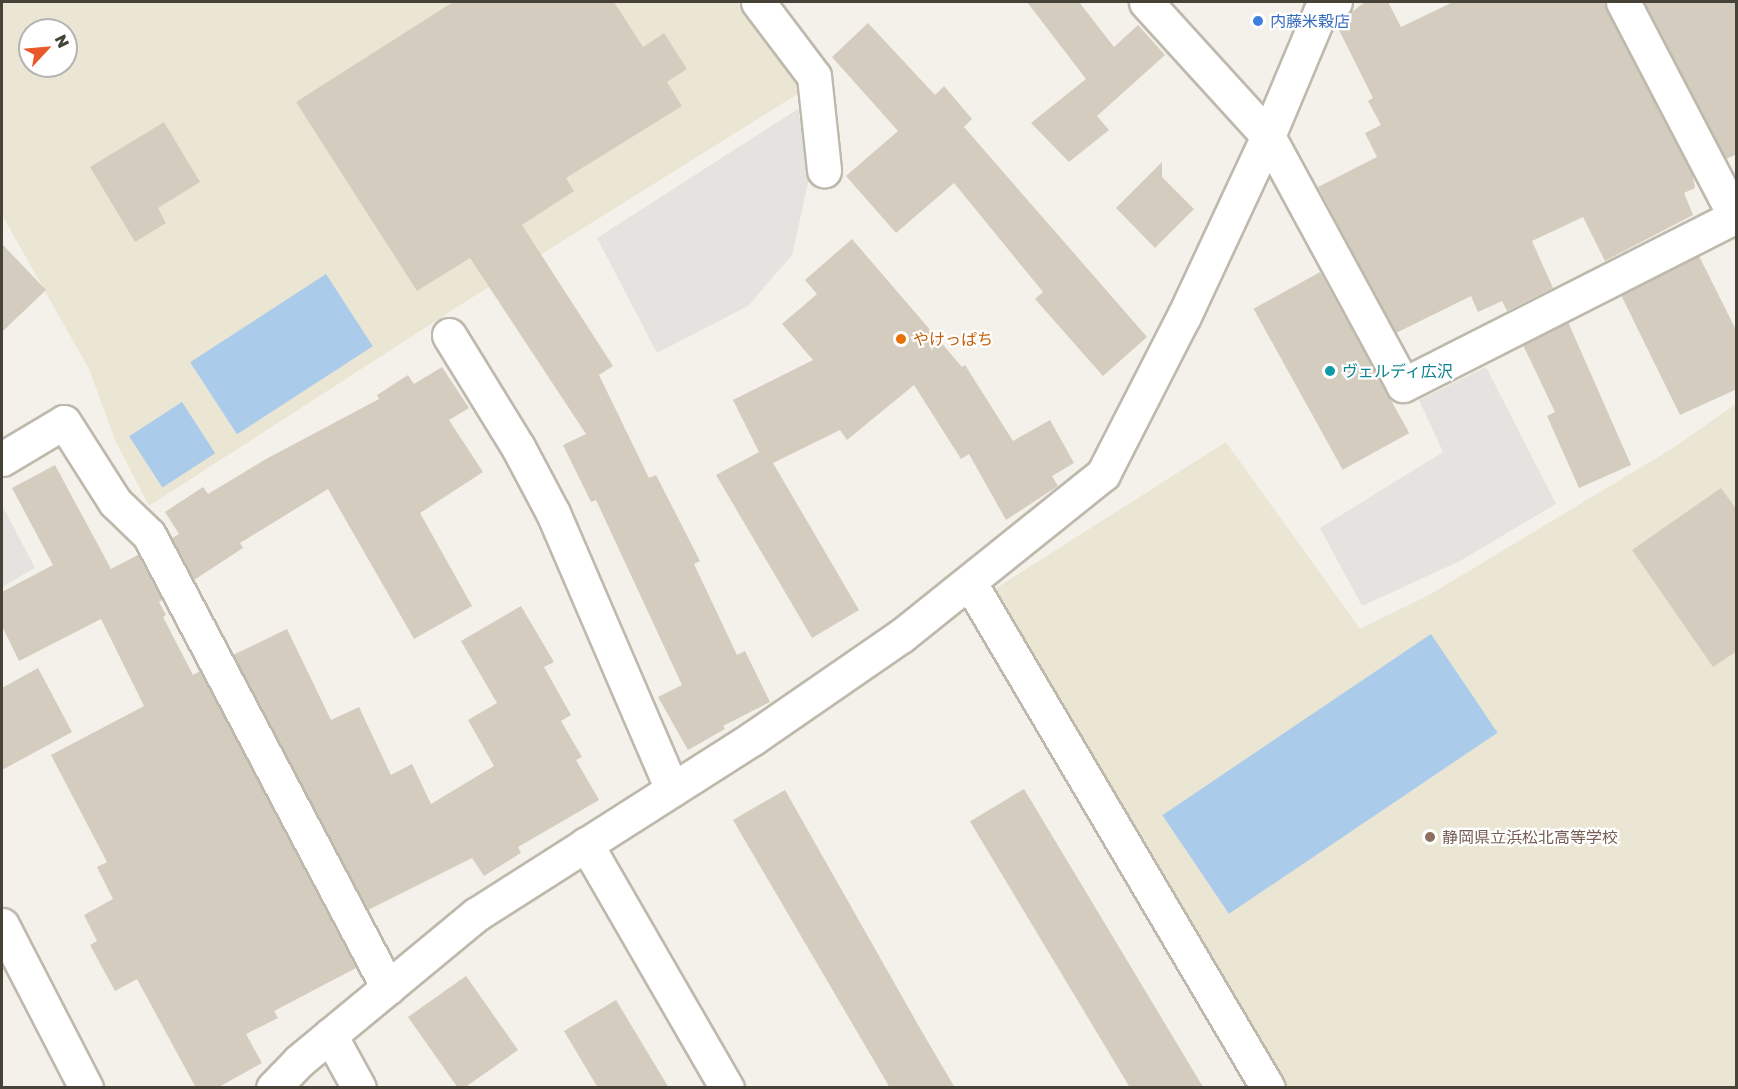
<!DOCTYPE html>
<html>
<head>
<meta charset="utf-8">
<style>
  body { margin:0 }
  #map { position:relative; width:1738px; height:1089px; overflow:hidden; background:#f3f1e9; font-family:"Golos Text","Noto Sans JP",sans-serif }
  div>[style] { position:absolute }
  .education>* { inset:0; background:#ebe6d4 }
  .parking>* { inset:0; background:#e5e3e0 }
  .water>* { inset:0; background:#abcbea; transform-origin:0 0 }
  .building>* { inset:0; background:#d4cdbf; transform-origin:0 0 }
  .roads { filter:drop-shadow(2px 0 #beb9ac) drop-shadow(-2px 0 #beb9ac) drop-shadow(0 2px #beb9ac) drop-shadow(0 -2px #beb9ac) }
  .minor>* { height:33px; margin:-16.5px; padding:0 16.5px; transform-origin:16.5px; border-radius:16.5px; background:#fff }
  .dots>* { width:16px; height:16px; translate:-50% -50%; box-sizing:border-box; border:3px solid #fff; border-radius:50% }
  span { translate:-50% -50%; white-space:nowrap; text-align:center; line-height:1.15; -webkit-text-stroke:4.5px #fff; paint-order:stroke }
  .shop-label { font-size:16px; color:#366cbe }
  .left { translate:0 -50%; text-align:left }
  .food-label { font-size:16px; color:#c56008 }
  .culture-label { font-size:16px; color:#0d838f }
  .education-label { font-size:16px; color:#785e54 }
  .frame { position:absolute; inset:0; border:3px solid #464238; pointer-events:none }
  .north { position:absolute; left:18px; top:18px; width:60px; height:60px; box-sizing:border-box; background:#fff; border:2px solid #b5b3af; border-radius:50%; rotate:64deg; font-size:16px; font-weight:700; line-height:24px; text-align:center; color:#464238 }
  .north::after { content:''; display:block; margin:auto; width:21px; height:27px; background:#e8582b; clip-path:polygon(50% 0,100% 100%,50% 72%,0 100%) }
</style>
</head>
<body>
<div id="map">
  <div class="education">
    <i style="clip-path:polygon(evenodd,2px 2px,737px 2px,792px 66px,804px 90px,465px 302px,149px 506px,115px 440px,89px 369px,2px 215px,2px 2px,30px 30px,66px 30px,66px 66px,30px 66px,30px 30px)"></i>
    <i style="clip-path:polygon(1736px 404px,1736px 1087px,1273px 1087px,982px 597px,1226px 442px,1360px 629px,1429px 595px,1673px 448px)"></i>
  </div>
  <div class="parking">
    <i style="clip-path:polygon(798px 109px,810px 174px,792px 255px,748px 306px,657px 353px,597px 238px)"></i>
    <i style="clip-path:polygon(1486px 367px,1556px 504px,1460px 561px,1362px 606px,1320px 528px,1443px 452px,1419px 400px)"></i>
    <i style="clip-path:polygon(2px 505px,35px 568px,2px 587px)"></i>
  </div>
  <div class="water">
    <i style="left:326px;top:274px;width:86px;height:162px;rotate:57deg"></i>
    <i style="left:182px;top:402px;width:61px;height:63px;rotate:57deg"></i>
    <i style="left:1431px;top:634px;width:119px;height:324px;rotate:56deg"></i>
  </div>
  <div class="building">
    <i style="clip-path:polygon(453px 2px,614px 2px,643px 47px,664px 33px,687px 69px,667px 82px,682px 106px,566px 178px,574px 191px,522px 225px,613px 366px,599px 375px,649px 478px,656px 475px,700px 561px,694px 564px,737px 655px,745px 651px,770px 702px,723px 726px,725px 729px,688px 750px,658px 697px,682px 685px,596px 500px,591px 502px,563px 445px,586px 434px,470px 258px,417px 291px,296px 102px)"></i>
    <i style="clip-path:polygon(1027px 2px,1079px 2px,1114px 47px,1138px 25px,1165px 55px,1097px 116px,1109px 130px,1069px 162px,1031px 123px,1086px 79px)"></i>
    <i style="clip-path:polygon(1365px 2px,1388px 2px,1401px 27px,1453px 2px,1604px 2px,1693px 176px,1695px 188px,1684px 193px,1693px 215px,1605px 261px,1583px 217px,1532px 241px,1553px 288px,1507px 311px,1502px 301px,1478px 312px,1471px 296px,1396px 333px,1318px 187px,1377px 157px,1365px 133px,1381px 125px,1368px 101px,1373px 98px,1336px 24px)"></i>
    <i style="clip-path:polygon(1644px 2px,1737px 2px,1737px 154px,1726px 159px)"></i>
    <i style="clip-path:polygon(868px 23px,935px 95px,944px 86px,972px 119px,964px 127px,1147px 337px,1103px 376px,1035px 299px,1043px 292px,954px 183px,896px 233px,846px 176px,898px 131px,832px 57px)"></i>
    <i style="clip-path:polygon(164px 122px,200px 182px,158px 208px,166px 223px,135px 242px,90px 167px)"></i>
    <i style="clip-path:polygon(1162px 162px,1162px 177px,1194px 209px,1155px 248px,1116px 208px)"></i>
    <i style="clip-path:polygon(852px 239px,962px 367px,965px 365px,1013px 441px,1050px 420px,1074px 463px,1052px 476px,1058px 486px,1006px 520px,969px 454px,961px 459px,914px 385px,847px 440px,840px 430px,773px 463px,859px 610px,812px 638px,716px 475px,759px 452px,733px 400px,813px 360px,782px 324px,817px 294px,805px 280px)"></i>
    <i style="clip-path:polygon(2px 244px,46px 290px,2px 332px)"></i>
    <i style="clip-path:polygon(1699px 256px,1737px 332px,1737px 389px,1680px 415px,1621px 295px)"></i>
    <i style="left:1320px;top:272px;width:184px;height:76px;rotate:61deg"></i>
    <i style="clip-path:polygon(1568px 322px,1631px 465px,1579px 488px,1547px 416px,1555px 412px,1523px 345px)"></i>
    <i style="clip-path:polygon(442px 367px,469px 408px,449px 420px,483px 472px,420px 513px,472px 606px,414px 639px,328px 489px,240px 543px,243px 548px,194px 580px,172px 538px,179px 534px,165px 512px,203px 487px,208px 494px,266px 459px,379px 399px,377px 395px,408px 375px,414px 384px)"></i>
    <i style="clip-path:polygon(55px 465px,111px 569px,138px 555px,162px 600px,159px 602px,166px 615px,163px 617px,193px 675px,200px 671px,356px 968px,274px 1011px,278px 1018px,246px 1034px,262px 1063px,217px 1088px,196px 1088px,137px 979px,115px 991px,90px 945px,97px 941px,84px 915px,113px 899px,97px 867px,107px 862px,51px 755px,144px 706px,101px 619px,19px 661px,2px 626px,2px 592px,53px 565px,12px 488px)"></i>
    <i style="clip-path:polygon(1721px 488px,1737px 510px,1737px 651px,1713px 667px,1632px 550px)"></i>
    <i style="clip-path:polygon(521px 606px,554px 662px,544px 667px,571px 715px,561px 721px,582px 757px,576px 760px,599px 800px,518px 847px,521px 853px,484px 876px,472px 858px,368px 910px,233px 655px,287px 629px,331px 720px,359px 707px,391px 775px,412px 764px,431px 804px,494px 766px,468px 720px,497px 703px,461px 641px)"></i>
    <i style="clip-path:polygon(38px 668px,72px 732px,2px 770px,2px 688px)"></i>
    <i style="left:1024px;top:789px;width:347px;height:63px;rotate:59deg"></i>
    <i style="clip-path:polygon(785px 790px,921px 1030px,955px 1088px,890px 1088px,733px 820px)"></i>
    <i style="clip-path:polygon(466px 976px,518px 1050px,464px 1088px,458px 1088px,408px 1017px)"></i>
    <i style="clip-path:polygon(616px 1000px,669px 1088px,598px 1088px,564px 1031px)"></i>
  </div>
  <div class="roads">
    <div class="minor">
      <i style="left:758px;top:2px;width:93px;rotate:52.9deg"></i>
      <i style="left:814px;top:76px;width:95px;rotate:83.9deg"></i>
      <i style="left:1146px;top:2px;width:181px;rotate:47.7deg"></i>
      <i style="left:1268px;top:136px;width:283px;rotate:61.5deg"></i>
      <i style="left:1403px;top:385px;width:373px;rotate:-26.9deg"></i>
      <i style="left:1623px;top:2px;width:242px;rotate:62.4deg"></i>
      <i style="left:449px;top:335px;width:132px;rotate:58.4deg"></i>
      <i style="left:518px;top:447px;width:75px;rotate:62.1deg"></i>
      <i style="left:553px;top:513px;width:301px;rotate:66.7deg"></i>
      <i style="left:2px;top:459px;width:72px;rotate:-30.8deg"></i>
      <i style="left:64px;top:422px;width:95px;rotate:57.5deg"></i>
      <i style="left:115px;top:502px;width:47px;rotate:44.1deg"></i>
      <i style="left:149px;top:535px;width:512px;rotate:62.18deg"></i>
      <i style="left:970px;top:583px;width:586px;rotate:59.46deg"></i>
      <i style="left:586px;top:844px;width:282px;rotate:60deg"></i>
      <i style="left:2px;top:925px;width:183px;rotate:62.7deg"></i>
      <i style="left:330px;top:1035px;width:60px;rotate:61.3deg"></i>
      <i style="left:273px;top:1088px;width:37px;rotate:-46deg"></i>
      <i style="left:299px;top:1061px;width:231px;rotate:-39.6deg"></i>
      <i style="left:477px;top:914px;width:327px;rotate:-32.5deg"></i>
      <i style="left:753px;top:738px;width:180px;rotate:-34.6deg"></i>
      <i style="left:901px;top:636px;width:259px;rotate:-38.7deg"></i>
      <i style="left:1103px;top:474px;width:178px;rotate:-62.9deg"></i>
      <i style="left:1184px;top:316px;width:199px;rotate:-65deg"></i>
      <i style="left:1268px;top:136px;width:134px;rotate:-67.2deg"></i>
      <i style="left:1320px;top:12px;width:18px;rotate:-34deg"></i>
    </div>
  </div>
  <div class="dots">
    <i style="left:1258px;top:21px;background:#3f7fe0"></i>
    <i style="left:901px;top:339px;background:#e8710a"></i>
    <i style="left:1330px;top:371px;background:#0f9aa8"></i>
    <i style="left:1430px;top:837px;background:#8d6e63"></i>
  </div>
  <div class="shop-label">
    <span class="left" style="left:1270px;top:21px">内藤米穀店</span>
  </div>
  <div class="food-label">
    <span class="left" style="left:913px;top:339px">やけっぱち</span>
  </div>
  <div class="culture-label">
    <span class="left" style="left:1342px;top:371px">ヴェルディ広沢</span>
  </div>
  <div class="education-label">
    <span class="left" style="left:1442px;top:837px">静岡県立浜松北高等学校</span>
  </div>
  <div class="frame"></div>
  <div class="north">N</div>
</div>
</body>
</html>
